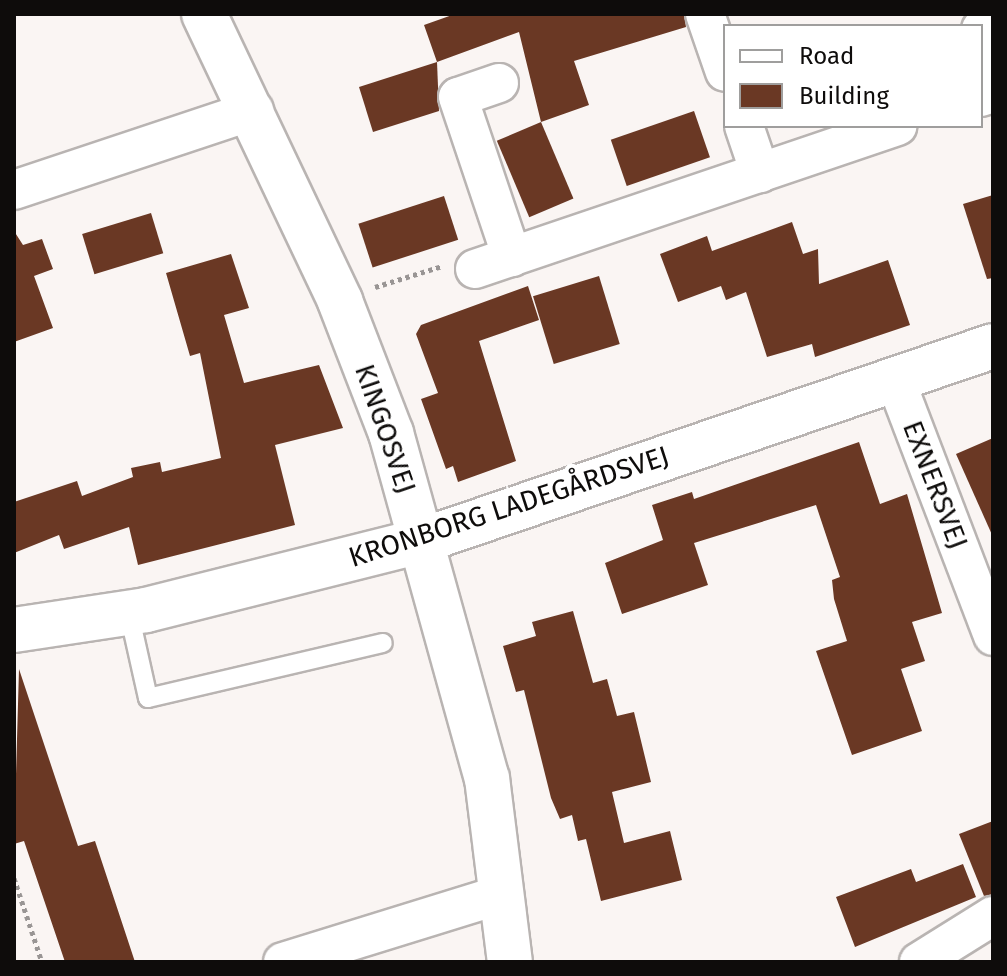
<!DOCTYPE html>
<html>
<head>
<meta charset="utf-8">
<style>
  body { margin:0 }
  #map { position:relative; width:1007px; height:976px; overflow:hidden; background:#faf5f3; font-family:"Fira Sans",sans-serif }
  div>[style] { position:absolute }
  .building>* { inset:0; background:#6a3824; transform-origin:0 0 }
  .path>* { height:5px; margin-top:-2.5px; transform-origin:0; background:repeating-linear-gradient(90deg,#999594 0 4px,transparent 0 8px) }
  .roads { filter:drop-shadow(2px 0 #b9b4b2) drop-shadow(-2px 0 #b9b4b2) drop-shadow(0 2px #b9b4b2) drop-shadow(0 -2px #b9b4b2) }
  .lane>* { height:18px; margin:-9px; padding:0 9px; transform-origin:9px; border-radius:9px; background:#fff }
  .street>* { height:38px; margin:-19px; padding:0 19px; transform-origin:19px; border-radius:19px; background:#fff }
  .secondary>* { height:44px; margin:-22px; padding:0 22px; transform-origin:22px; border-radius:22px; background:#fff }
  span { translate:-50% -50%; white-space:nowrap; text-align:center; line-height:1.15; -webkit-text-stroke:8px #fff; paint-order:stroke }
  .street-label { font-size:28px; color:#0e0c0b }
  .frame { position:absolute; inset:0; border:16px solid #0e0c0b; pointer-events:none }
  .legend { position:absolute; left:723px; top:24px; width:260px; height:104px; box-sizing:border-box; background:#fff; border:2px solid #9f9e9d; margin:0; padding:10px 14px; list-style:none; font-size:24px; color:#0e0c0b }
  .legend li { display:flex; align-items:center; gap:16px; height:40px }
  .legend b { width:40px; border:2px solid #9f9e9d }
</style>
</head>
<body>
<div id="map">
  <div class="building">
    <i style="clip-path:polygon(455px 14px,684px 14px,686px 27px,574px 61px,589px 105px,541px 122px,519px 32px,437px 62px,424px 25px)"></i>
    <i style="clip-path:polygon(437px 62px,439px 111px,373px 132px,359px 87px)"></i>
    <i style="left:694px;top:111px;width:49px;height:88px;rotate:71deg"></i>
    <i style="left:541px;top:122px;width:83px;height:48px;rotate:67deg"></i>
    <i style="clip-path:polygon(993px 195px,993px 278px,987px 279px,963px 204px)"></i>
    <i style="left:444px;top:196px;width:46px;height:90px;rotate:72deg"></i>
    <i style="left:151px;top:213px;width:42px;height:72px;rotate:73deg"></i>
    <i style="clip-path:polygon(792px 222px,803px 254px,818px 249px,819px 284px,888px 260px,910px 325px,815px 357px,812px 344px,767px 357px,746px 292px,726px 300px,721px 286px,678px 302px,660px 254px,707px 236px,712px 251px)"></i>
    <i style="clip-path:polygon(14px 231px,23px 245px,42px 239px,53px 269px,34px 276px,53px 328px,14px 342px)"></i>
    <i style="clip-path:polygon(231px 254px,249px 308px,224px 315px,244px 383px,319px 365px,343px 428px,275px 445px,295px 525px,138px 565px,129px 527px,64px 549px,59px 535px,14px 553px,14px 502px,77px 481px,82px 496px,133px 477px,131px 468px,160px 462px,162px 472px,221px 458px,200px 353px,190px 356px,166px 273px)"></i>
    <i style="left:599px;top:276px;width:71px;height:69px;rotate:73deg"></i>
    <i style="clip-path:polygon(528px 286px,539px 320px,479px 341px,516px 461px,458px 482px,453px 466px,446px 469px,421px 399px,438px 393px,416px 334px,421px 325px)"></i>
    <i style="clip-path:polygon(993px 438px,993px 537px,956px 454px)"></i>
    <i style="clip-path:polygon(859px 442px,880px 504px,907px 494px,942px 613px,912px 622px,925px 661px,901px 669px,922px 731px,852px 755px,816px 651px,847px 641px,834px 599px,832px 580px,840px 577px,816px 505px,694px 543px,708px 585px,622px 614px,605px 563px,663px 540px,652px 505px,692px 492px,694px 499px)"></i>
    <i style="clip-path:polygon(573px 611px,593px 683px,607px 679px,617px 716px,634px 712px,651px 782px,612px 792px,624px 843px,670px 831px,682px 880px,601px 901px,586px 839px,578px 841px,572px 815px,560px 819px,551px 798px,524px 690px,516px 692px,503px 646px,536px 636px,532px 622px)"></i>
    <i style="clip-path:polygon(19px 669px,78px 846px,95px 841px,135px 962px,65px 962px,24px 841px,14px 844px)"></i>
    <i style="clip-path:polygon(993px 821px,993px 894px,984px 896px,959px 834px)"></i>
    <i style="clip-path:polygon(963px 864px,976px 897px,855px 947px,836px 897px,911px 869px,916px 882px)"></i>
  </div>
  <div class="path">
    <i style="left:375px;top:287px;width:70px;rotate:-17.4deg"></i>
    <i style="left:14px;top:878px;width:89px;rotate:71.6deg"></i>
  </div>
  <div class="roads">
    <div class="lane">
      <i style="left:129px;top:613px;width:87px;rotate:77.4deg"></i>
      <i style="left:148px;top:698px;width:241px;rotate:-13.2deg"></i>
    </div>
    <div class="street">
      <i style="left:705px;top:14px;width:61px;rotate:71deg"></i>
      <i style="left:981px;top:29px;width:36px;rotate:71deg"></i>
      <i style="left:499px;top:83px;width:43px;rotate:161.1deg"></i>
      <i style="left:458px;top:97px;width:169px;rotate:71.4deg"></i>
      <i style="left:981px;top:97px;width:13px;rotate:-18deg"></i>
      <i style="left:744px;top:126px;width:50px;rotate:71.2deg"></i>
      <i style="left:14px;top:190px;width:253px;rotate:-18.4deg"></i>
      <i style="left:475px;top:269px;width:446px;rotate:-18.7deg"></i>
      <i style="left:895px;top:379px;width:275px;rotate:69.1deg"></i>
      <i style="left:283px;top:962px;width:230px;rotate:-17.2deg"></i>
      <i style="left:919px;top:962px;width:87px;rotate:-31.9deg"></i>
    </div>
    <div class="secondary">
      <i style="left:204px;top:14px;width:318px;rotate:64.6deg"></i>
      <i style="left:340px;top:301px;width:142px;rotate:68.9deg"></i>
      <i style="left:391px;top:433px;width:358px;rotate:74.5deg"></i>
      <i style="left:487px;top:778px;width:185px;rotate:82.9deg"></i>
      <i style="left:14px;top:630px;width:134px;rotate:-8.6deg"></i>
      <i style="left:146px;top:610px;width:284px;rotate:-14.1deg"></i>
      <i style="left:421px;top:541px;width:604px;rotate:-18.82deg"></i>
    </div>
  </div>
  <div class="street-label">
    <span style="left:385px;top:429px;rotate:71deg">KINGOSVEJ</span>
    <span style="left:935px;top:485px;rotate:69deg">EXNERSVEJ</span>
    <span style="left:509px;top:507px;rotate:-18deg">KRONBORG LADEGÅRDSVEJ</span>
  </div>
  <div class="frame"></div>
  <ul class="legend">
  <li><b style="height:10px;background:#fff"></b>Road</li>
  <li><b style="height:22px;background:#6a3824"></b>Building</li>
  </ul>
</div>
</body>
</html>
